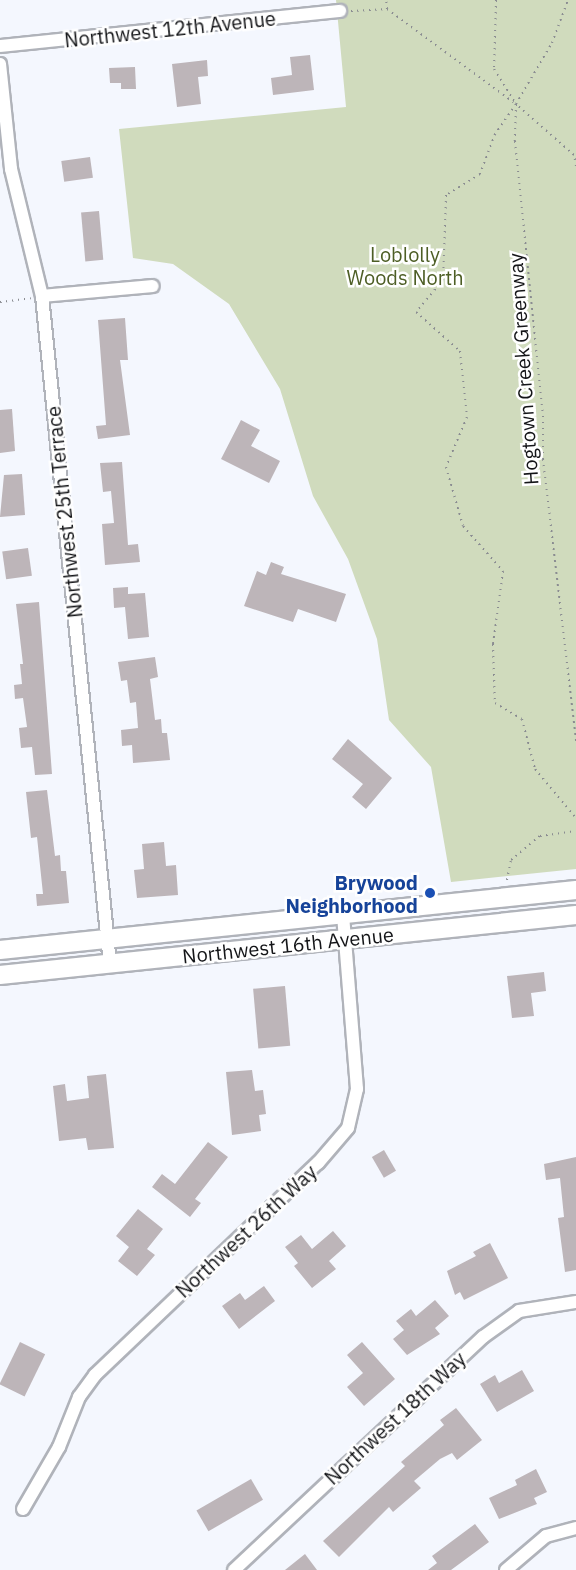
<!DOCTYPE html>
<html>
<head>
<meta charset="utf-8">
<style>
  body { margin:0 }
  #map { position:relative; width:576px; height:1570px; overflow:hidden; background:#f4f7fe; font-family:"IBM Plex Sans",sans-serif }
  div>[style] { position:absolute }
  .green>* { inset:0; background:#d0dbbd }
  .building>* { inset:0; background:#bdb5b9; transform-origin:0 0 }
  .path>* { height:2px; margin-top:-1px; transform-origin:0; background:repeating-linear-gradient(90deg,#8a8c91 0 1.5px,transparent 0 6px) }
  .roads { filter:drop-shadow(2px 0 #b0b3ba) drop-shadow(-2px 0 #b0b3ba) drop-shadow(0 2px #b0b3ba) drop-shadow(0 -2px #b0b3ba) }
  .minor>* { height:12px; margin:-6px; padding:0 6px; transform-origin:6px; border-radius:6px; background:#fff }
  .secondary>* { height:18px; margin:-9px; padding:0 9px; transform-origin:9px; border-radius:9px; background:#fff }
  .dots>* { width:16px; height:16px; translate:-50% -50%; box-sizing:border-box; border:3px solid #fff; border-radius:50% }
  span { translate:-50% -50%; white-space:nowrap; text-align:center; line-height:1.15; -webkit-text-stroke:5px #fff; paint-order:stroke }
  .street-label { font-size:20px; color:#141518 }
  .park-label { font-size:20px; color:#4d5e25 }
  .transit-label { font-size:20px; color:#164399; font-weight:700 }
  .right { translate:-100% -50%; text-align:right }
</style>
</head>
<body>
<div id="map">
  <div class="green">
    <i style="clip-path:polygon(336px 0,576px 0,576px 869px,451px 882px,431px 767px,389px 720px,377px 639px,348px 559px,313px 496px,280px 389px,229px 304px,173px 264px,133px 258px,119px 129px,346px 107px)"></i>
  </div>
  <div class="building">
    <i style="clip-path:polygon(310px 55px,314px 90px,273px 95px,271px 78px,292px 75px,290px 57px)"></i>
    <i style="clip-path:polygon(207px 60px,208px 76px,198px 77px,201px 104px,177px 107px,172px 64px)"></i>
    <i style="clip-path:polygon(135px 67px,136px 89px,121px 89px,121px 83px,110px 83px,109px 68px)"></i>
    <i style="left:90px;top:157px;width:21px;height:29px;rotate:82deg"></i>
    <i style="left:99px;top:211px;width:49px;height:18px;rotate:85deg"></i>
    <i style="clip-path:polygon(125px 318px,128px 360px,120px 360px,130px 435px,98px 439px,96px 426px,106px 425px,98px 320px)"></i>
    <i style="clip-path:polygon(12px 409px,15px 451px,0 453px,0 410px)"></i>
    <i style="clip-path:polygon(241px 420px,260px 430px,251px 446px,280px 461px,269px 483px,221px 459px)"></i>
    <i style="clip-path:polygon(122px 462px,128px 545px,138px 544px,140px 562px,105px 565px,102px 524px,114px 523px,111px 491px,103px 492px,100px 463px)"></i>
    <i style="clip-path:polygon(22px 474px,25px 515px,0 517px,4px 475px)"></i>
    <i style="left:28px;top:548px;width:28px;height:26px;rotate:82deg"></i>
    <i style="clip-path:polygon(271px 562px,284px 567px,281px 574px,346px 594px,336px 622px,298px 609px,293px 622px,244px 606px,257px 571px,266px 575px)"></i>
    <i style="clip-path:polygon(128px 587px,128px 594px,145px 593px,149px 637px,128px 639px,125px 607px,114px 608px,113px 588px)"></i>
    <i style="clip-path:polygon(39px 602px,52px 774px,35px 775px,32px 747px,21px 748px,19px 728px,27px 727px,23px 698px,15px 699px,14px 685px,22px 684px,20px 664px,23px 664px,16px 604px)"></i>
    <i style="clip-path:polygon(155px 657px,158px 677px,150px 679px,155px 720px,161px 719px,162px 733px,167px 733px,170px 760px,133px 763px,132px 745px,122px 746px,121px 730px,138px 728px,136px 702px,130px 703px,127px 680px,121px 681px,118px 662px)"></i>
    <i style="clip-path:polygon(348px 739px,392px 778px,366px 809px,352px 797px,363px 784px,332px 759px)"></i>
    <i style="clip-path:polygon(47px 790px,55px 856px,60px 855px,61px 871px,66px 871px,69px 903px,37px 906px,36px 894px,43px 894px,37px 837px,31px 838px,26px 792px)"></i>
    <i style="clip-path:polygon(164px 842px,166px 866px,176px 865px,178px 895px,137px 898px,134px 870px,144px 869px,142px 844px)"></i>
    <i style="clip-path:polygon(544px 972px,546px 991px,531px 993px,534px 1016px,512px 1018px,507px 976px)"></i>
    <i style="left:285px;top:986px;width:60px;height:32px;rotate:85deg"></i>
    <i style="clip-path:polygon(252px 1070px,255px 1091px,263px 1090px,266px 1114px,259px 1115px,261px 1131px,232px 1135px,226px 1072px)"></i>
    <i style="clip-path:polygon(106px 1074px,114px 1148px,88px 1150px,86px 1138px,59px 1141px,53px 1086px,65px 1084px,67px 1101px,89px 1098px,87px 1076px)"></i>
    <i style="clip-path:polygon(208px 1142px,228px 1157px,195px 1199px,201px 1203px,190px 1217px,152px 1187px,162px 1174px,175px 1184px)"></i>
    <i style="left:384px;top:1150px;width:24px;height:14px;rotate:60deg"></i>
    <i style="clip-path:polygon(576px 1157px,576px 1270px,565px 1272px,558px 1218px,564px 1217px,560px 1178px,546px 1180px,544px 1164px)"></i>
    <i style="clip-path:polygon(138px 1209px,163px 1229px,147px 1249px,155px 1255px,137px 1276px,118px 1261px,129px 1247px,116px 1236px)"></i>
    <i style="clip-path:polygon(333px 1231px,346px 1246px,329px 1261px,336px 1269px,312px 1288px,294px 1266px,298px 1263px,285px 1247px,301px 1235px,312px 1249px)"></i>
    <i style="clip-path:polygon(490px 1243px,508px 1278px,464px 1300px,460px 1292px,455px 1295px,447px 1271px,476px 1256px,473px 1252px)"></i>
    <i style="clip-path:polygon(264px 1286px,275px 1301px,239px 1329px,222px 1306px,240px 1293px,245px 1300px)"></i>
    <i style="clip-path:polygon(435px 1300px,449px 1316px,435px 1328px,440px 1334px,407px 1355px,393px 1339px,404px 1330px,396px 1321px,411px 1309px,416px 1316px)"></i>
    <i style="left:20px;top:1342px;width:28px;height:47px;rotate:26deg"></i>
    <i style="clip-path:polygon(362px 1342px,395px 1379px,364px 1406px,347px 1387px,363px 1373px,347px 1355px)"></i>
    <i style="clip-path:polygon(522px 1370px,534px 1391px,497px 1412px,480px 1384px,495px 1375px,499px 1383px)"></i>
    <i style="clip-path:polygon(456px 1408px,482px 1440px,457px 1460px,452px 1453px,440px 1459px,414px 1481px,421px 1488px,393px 1512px,389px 1507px,339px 1557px,323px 1541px,405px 1466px,401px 1462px,444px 1425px,440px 1420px)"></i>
    <i style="clip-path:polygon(536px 1469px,547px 1492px,534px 1498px,537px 1504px,499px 1519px,489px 1498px,517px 1485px,515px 1480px)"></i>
    <i style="left:251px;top:1479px;width:24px;height:63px;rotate:60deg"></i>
    <i style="clip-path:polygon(475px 1524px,489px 1542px,451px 1570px,428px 1570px,437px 1563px,432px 1556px)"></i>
    <i style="clip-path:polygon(305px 1554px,317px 1570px,285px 1570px)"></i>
  </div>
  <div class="path">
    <i style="left:496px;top:0;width:69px;rotate:91.7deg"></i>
    <i style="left:494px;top:69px;width:41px;rotate:57.8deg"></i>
    <i style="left:516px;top:104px;width:37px;rotate:92deg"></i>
    <i style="left:515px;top:141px;width:276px;rotate:84.2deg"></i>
    <i style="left:543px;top:416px;width:43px;rotate:90deg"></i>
    <i style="left:543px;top:459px;width:284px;rotate:83.3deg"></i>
    <i style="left:387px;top:9px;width:157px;rotate:36.4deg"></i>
    <i style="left:351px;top:11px;width:36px;rotate:-3deg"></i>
    <i style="left:387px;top:9px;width:9px;rotate:-96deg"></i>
    <i style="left:516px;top:104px;width:71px;rotate:-59.5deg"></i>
    <i style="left:552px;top:43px;width:46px;rotate:-69.6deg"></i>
    <i style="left:576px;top:166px;width:11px;rotate:-100deg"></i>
    <i style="left:574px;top:155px;width:77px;rotate:-138.7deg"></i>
    <i style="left:516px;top:104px;width:37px;rotate:125deg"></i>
    <i style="left:495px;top:134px;width:43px;rotate:110.6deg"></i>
    <i style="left:480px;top:174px;width:40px;rotate:148deg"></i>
    <i style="left:446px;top:195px;width:85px;rotate:92deg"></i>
    <i style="left:443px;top:280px;width:42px;rotate:130.2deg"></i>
    <i style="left:416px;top:312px;width:59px;rotate:41.6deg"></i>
    <i style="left:460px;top:351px;width:66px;rotate:83.9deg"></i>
    <i style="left:467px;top:417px;width:54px;rotate:112.8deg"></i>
    <i style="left:446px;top:467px;width:61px;rotate:73.9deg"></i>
    <i style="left:463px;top:526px;width:60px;rotate:48.4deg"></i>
    <i style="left:503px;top:571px;width:74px;rotate:97.8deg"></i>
    <i style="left:493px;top:644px;width:59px;rotate:88.1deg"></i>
    <i style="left:495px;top:703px;width:31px;rotate:31deg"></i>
    <i style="left:522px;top:719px;width:52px;rotate:75.4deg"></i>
    <i style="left:535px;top:769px;width:64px;rotate:50.1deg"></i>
    <i style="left:0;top:302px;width:31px;rotate:-7deg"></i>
    <i style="left:507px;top:880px;width:20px;rotate:-79deg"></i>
    <i style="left:511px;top:860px;width:38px;rotate:-40deg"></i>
    <i style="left:540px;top:836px;width:36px;rotate:-8deg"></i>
  </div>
  <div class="roads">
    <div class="minor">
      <i style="left:0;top:46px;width:342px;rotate:-5.9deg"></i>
      <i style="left:0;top:64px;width:106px;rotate:84deg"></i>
      <i style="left:11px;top:169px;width:131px;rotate:76.3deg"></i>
      <i style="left:42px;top:296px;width:671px;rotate:84.19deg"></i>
      <i style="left:42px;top:296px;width:111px;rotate:-5.1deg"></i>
      <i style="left:23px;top:1509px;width:72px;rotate:-59.9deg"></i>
      <i style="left:59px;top:1447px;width:54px;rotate:-68.2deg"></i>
      <i style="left:79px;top:1397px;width:27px;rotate:-54deg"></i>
      <i style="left:95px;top:1375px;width:308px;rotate:-43.6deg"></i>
      <i style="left:318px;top:1163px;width:46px;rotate:-49.4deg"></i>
      <i style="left:348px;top:1128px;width:40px;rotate:-77deg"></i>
      <i style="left:357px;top:1089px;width:175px;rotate:-94.6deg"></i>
      <i style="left:234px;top:1570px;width:341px;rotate:-43.1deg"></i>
      <i style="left:483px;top:1337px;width:44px;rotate:-35.8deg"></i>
      <i style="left:519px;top:1311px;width:58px;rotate:-9deg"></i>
      <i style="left:506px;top:1570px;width:52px;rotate:-40.4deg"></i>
      <i style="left:546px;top:1536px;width:31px;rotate:-15deg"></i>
    </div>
    <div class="secondary">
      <i style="left:0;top:950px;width:579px;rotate:-5.95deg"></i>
      <i style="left:0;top:975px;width:579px;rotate:-5.95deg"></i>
    </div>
  </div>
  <div class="dots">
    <i style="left:430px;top:893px;background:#1a4fb4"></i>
  </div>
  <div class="street-label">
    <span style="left:170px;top:29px;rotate:-6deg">Northwest 12th Avenue</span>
    <span style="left:523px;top:369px;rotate:-94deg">Hogtown Creek Greenway</span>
    <span style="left:64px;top:512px;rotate:-96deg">Northwest 25th Terrace</span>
    <span style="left:288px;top:945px;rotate:-6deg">Northwest 16th Avenue</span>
    <span style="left:246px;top:1231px;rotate:-43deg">Northwest 26th Way</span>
    <span style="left:395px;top:1418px;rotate:-43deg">Northwest 18th Way</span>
  </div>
  <div class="park-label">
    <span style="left:405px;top:266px">Loblolly<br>Woods North</span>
  </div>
  <div class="transit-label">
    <span class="right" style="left:418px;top:894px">Brywood<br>Neighborhood</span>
  </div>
</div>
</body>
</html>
